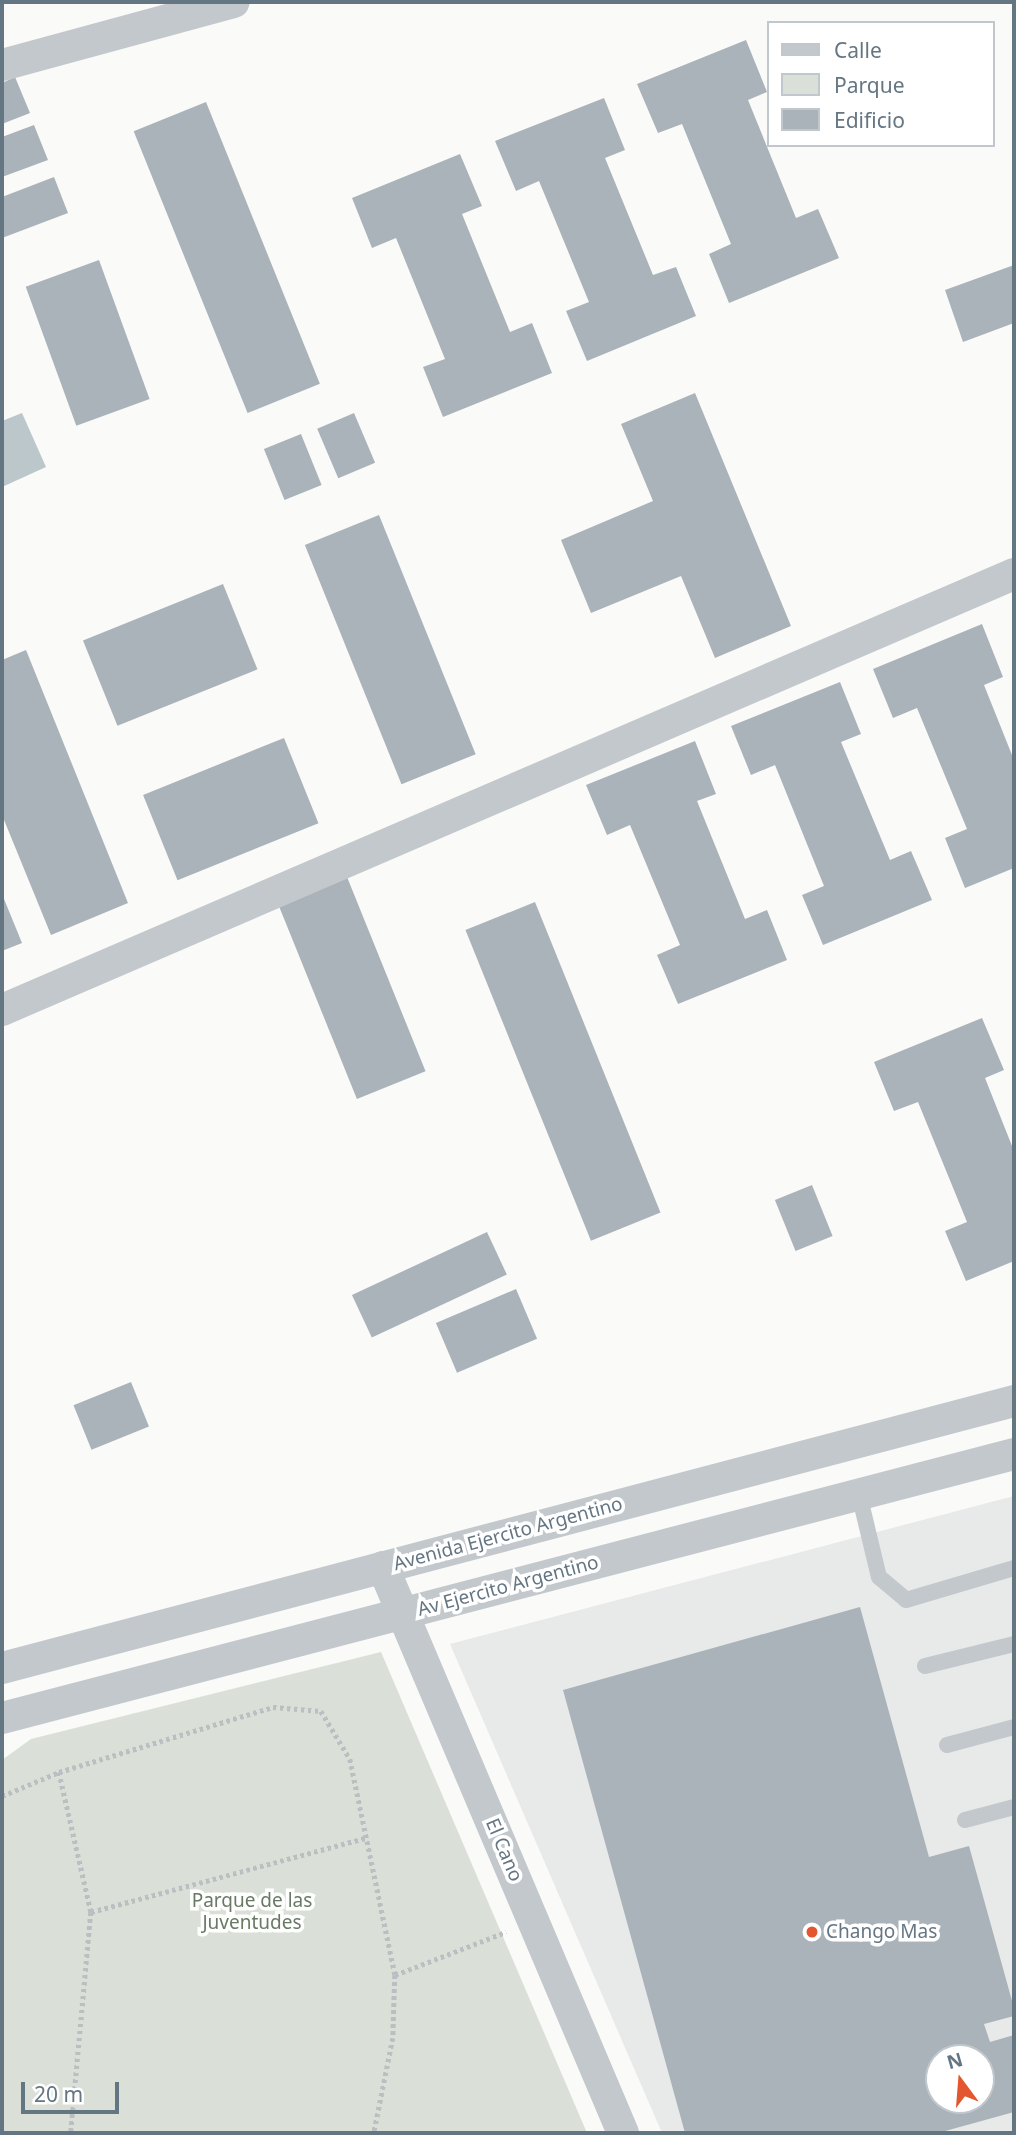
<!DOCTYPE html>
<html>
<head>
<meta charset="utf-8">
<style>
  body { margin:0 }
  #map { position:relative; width:1016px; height:2135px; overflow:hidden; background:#fafaf8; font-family:"Noto Sans",sans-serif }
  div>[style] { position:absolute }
  .built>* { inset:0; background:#e8e9e9 }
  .green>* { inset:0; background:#dadfd7 }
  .water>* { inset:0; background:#bbc7cb }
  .building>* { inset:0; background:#aab3b9; transform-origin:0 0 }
  .path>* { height:4.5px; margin-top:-2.25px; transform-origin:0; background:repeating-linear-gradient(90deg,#bbbfc2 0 3.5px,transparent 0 7px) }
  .service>* { height:16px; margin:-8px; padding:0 8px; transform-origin:8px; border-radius:8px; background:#c3c8cc }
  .minor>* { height:32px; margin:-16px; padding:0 16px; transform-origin:16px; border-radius:16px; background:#c3c8cc }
  .dots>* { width:19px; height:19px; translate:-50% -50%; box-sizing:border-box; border:4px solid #fff; border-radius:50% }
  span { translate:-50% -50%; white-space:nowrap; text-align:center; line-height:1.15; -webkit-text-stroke:7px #fff; paint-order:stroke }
  .street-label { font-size:19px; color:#657683 }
  .park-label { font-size:19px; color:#687a64 }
  .poi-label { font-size:19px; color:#657683 }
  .left { translate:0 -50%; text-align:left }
  .frame { position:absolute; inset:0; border:4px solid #657683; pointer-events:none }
  .legend { position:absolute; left:767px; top:21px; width:228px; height:126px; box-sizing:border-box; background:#fff; border:2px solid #c1c8cd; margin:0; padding:9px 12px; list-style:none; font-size:21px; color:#657683 }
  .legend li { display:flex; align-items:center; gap:14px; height:35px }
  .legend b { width:35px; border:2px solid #c1c8cd }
  .north { position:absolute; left:925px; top:2044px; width:70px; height:70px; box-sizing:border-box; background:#fff; border:2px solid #c1c8cd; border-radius:50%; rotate:344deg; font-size:19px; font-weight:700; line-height:28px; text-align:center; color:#657683 }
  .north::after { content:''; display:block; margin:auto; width:24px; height:32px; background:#e4572e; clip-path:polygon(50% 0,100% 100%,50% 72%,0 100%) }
  .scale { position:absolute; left:21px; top:2082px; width:98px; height:32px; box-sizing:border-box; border:4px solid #657683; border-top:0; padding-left:9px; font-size:21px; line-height:24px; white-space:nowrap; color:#657683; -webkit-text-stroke:5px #fff; paint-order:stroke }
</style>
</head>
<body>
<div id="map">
  <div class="built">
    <i style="clip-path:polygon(evenodd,1014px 1496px,1014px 2133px,662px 2133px,450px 1644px,1014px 1496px,939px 2058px,981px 2058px,981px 2100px,939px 2100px,939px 2058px)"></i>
  </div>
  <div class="green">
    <i style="clip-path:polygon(381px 1652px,587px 2133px,2px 2133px,2px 1760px,31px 1739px)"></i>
  </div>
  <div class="water">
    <i style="clip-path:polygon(22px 413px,46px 467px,2px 487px,2px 421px)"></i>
  </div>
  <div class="building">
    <i style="clip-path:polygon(746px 40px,767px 92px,748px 100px,796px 218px,818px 209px,839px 258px,729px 303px,709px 254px,731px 244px,682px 124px,658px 133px,637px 84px)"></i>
    <i style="clip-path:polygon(15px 77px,30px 113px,2px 124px,2px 83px)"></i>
    <i style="clip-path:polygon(604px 98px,625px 150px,605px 158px,653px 275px,676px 267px,696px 316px,587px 361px,566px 311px,589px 302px,539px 181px,516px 191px,495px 141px)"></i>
    <i style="left:206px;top:102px;width:304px;height:78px;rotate:68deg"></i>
    <i style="clip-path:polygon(34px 125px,48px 160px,2px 177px,2px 137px)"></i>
    <i style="clip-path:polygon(460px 154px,482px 206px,462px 214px,510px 332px,532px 323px,552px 373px,443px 417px,423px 367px,445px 359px,396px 238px,372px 248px,352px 198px)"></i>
    <i style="clip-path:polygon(54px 177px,68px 213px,2px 238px,2px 197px)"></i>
    <i style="left:99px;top:260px;width:148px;height:78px;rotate:70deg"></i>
    <i style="clip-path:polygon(1014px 265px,1014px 323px,963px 342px,945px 290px)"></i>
    <i style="clip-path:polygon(695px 393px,791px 626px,715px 658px,681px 576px,591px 613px,561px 540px,653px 501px,621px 424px)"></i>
    <i style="left:354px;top:413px;width:54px;height:40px;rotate:67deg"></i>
    <i style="left:301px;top:434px;width:55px;height:40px;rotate:68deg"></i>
    <i style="left:379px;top:515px;width:258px;height:80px;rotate:68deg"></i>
    <i style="left:223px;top:584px;width:92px;height:151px;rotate:68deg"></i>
    <i style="clip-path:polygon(982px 624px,1003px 677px,984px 685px,1014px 760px,1014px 868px,965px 888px,945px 838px,967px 829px,917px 708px,893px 718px,873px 669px)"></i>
    <i style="clip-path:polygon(26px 650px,128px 903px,51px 935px,2px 815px,2px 660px)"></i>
    <i style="clip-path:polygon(840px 682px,861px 734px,841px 742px,890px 860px,911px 851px,932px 900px,823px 945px,802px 895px,824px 886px,775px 765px,751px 775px,731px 726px)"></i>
    <i style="left:284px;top:738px;width:92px;height:152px;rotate:68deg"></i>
    <i style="clip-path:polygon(695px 741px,716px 794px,697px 801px,745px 919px,767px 910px,787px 960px,678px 1004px,657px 955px,680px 945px,630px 825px,607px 835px,586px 785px)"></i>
    <i style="left:345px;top:872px;width:215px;height:74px;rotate:68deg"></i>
    <i style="clip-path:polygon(2px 894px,22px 943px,2px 951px)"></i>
    <i style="left:535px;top:902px;width:335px;height:75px;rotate:68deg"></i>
    <i style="clip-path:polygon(982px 1018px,1004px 1070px,985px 1078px,1014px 1151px,1014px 1261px,966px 1281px,945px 1231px,967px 1222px,918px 1102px,894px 1111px,874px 1062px)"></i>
    <i style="left:812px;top:1185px;width:55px;height:40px;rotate:68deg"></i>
    <i style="left:487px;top:1232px;width:47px;height:149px;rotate:65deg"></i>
    <i style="left:516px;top:1289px;width:54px;height:87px;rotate:67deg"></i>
    <i style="left:131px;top:1382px;width:48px;height:62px;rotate:68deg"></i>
    <i style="clip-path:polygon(evenodd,860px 1607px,929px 1857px,969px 1846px,1014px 2008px,1014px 2016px,984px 2024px,990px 2042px,1014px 2035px,1014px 2112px,938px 2133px,685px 2133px,563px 1690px,860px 1607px,939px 2058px,981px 2058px,981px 2100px,939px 2100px,939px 2058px)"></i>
  </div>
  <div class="path">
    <i style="left:59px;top:1772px;width:144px;rotate:77.1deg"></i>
    <i style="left:91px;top:1912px;width:222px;rotate:95.2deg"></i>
    <i style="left:2px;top:1796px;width:62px;rotate:-22.8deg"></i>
    <i style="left:59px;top:1772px;width:224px;rotate:-16.9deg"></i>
    <i style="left:273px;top:1707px;width:48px;rotate:4.8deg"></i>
    <i style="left:321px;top:1711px;width:56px;rotate:58.9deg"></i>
    <i style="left:350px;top:1759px;width:221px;rotate:78.2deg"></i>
    <i style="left:395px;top:1975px;width:63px;rotate:91.8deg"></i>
    <i style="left:393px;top:2038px;width:97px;rotate:101.3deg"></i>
    <i style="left:91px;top:1912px;width:285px;rotate:-15.1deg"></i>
    <i style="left:395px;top:1975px;width:119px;rotate:-21.2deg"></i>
  </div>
  <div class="service">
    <i style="left:859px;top:1494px;width:85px;rotate:76.5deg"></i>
    <i style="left:879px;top:1577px;width:35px;rotate:40deg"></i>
    <i style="left:906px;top:1600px;width:113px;rotate:-16.5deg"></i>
    <i style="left:925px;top:1666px;width:92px;rotate:-13.9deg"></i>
    <i style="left:947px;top:1745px;width:69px;rotate:-15deg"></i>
    <i style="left:965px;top:1820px;width:51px;rotate:-14.9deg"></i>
  </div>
  <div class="minor">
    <i style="left:2px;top:65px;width:240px;rotate:-15.2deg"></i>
    <i style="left:2px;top:1010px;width:1102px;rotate:-23.31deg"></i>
    <i style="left:383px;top:1567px;width:615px;rotate:67.02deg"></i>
    <i style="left:2px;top:1668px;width:1047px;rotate:-14.78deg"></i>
    <i style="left:2px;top:1718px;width:1046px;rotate:-14.62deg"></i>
  </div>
  <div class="dots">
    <i style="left:812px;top:1932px;background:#e4572e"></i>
  </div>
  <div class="street-label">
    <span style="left:508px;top:1534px;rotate:-15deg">Avenida Ejercito Argentino</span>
    <span style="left:508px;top:1586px;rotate:-15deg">Av Ejercito Argentino</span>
    <span style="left:504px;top:1850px;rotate:67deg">El Cano</span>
  </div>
  <div class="park-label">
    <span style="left:252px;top:1912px">Parque de las<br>Juventudes</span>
  </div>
  <div class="poi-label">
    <span class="left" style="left:826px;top:1932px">Chango Mas</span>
  </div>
  <div class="frame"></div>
  <ul class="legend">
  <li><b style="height:9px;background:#c3c8cc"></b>Calle</li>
  <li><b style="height:19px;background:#dadfd7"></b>Parque</li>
  <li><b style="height:19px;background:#aab3b9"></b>Edificio</li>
  </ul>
  <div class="north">N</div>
  <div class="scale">20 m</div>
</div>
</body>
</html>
